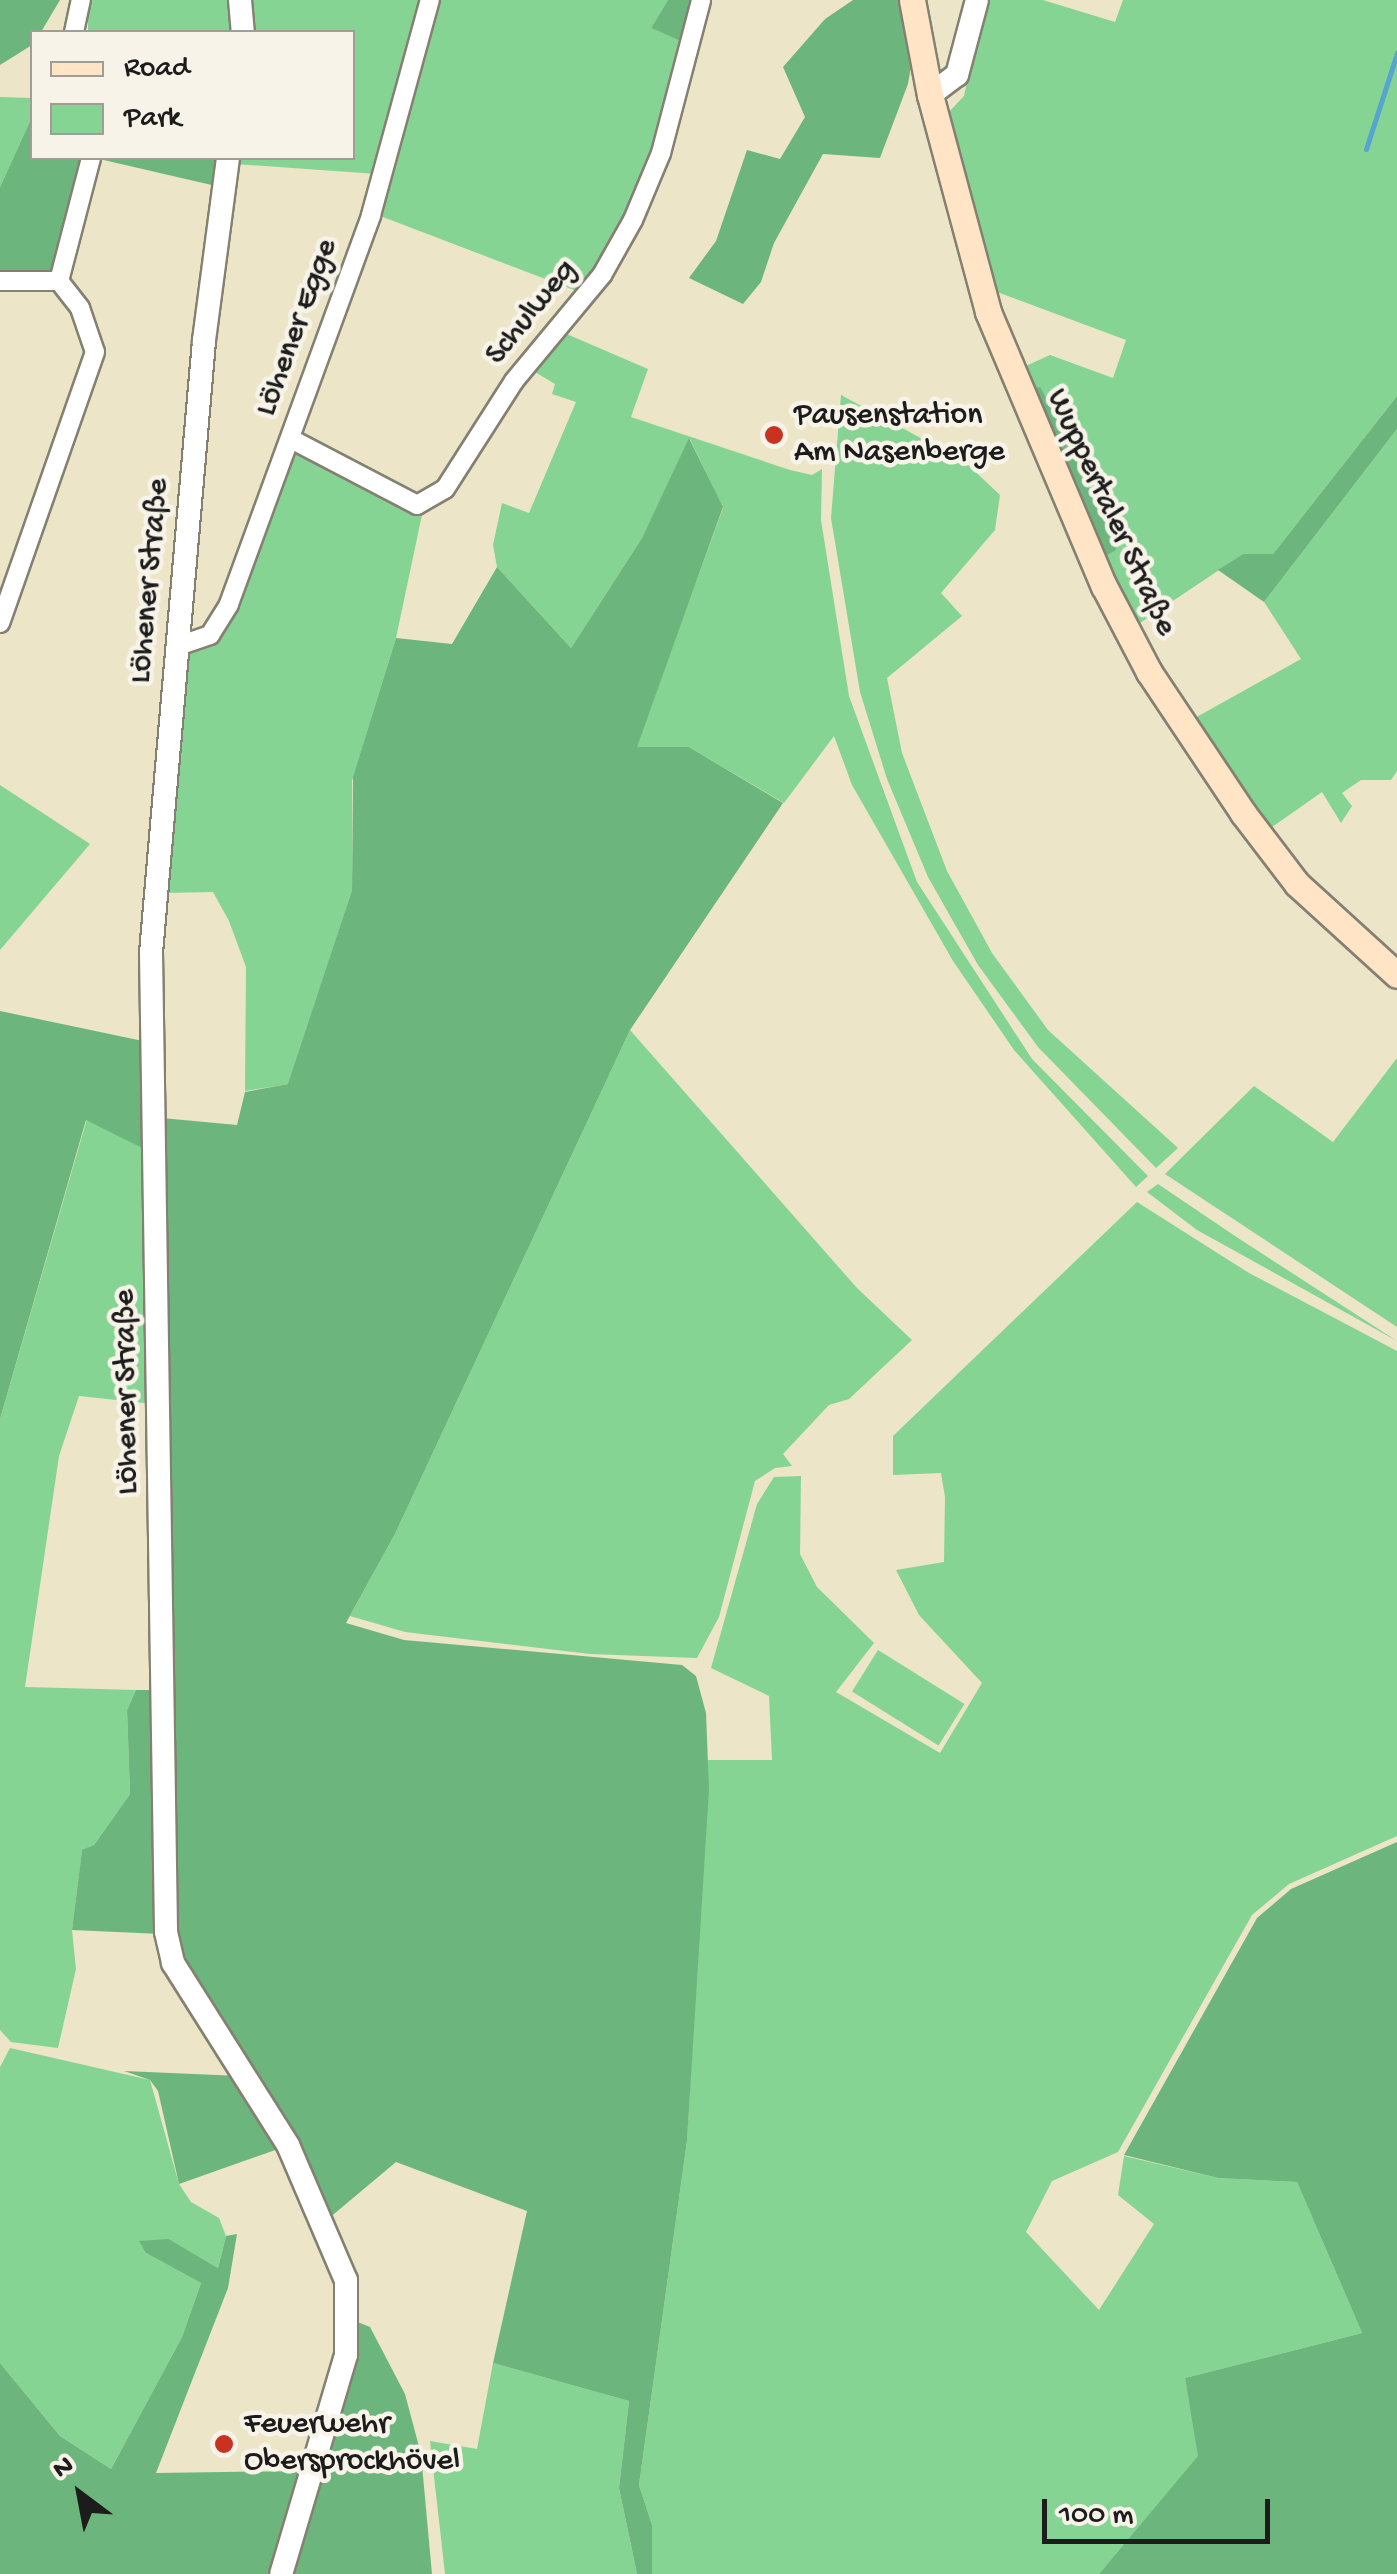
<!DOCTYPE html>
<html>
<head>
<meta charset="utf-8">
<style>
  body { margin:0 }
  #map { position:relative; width:1397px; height:2574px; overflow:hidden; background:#ece5c8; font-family:"Gochi Hand",sans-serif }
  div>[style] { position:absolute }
  .green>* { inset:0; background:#85d493; transform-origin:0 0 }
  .forest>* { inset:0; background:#6cb67d }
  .stream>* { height:5px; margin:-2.5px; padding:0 2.5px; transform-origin:2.5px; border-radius:2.5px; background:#56a4cf }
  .roads { filter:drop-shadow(2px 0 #848072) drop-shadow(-2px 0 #848072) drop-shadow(0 2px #848072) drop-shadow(0 -2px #848072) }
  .minor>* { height:18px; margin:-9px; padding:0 9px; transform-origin:9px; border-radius:9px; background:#fff }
  .tertiary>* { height:22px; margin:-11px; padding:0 11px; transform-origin:11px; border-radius:11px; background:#fff }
  .secondary>* { height:25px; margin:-12.5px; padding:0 12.5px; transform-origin:12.5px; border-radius:12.5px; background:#ffe4c6 }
  .dots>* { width:28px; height:28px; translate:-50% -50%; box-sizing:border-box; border:5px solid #f7f3e8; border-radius:50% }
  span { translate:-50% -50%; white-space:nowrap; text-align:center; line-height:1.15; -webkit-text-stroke:9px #f7f3e8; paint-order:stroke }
  .street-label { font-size:32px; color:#1c1c1c }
  .poi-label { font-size:32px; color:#1c1c1c }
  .left { translate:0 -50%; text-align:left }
  .legend { position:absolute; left:30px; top:30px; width:325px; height:130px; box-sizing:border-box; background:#f7f3e8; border:2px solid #9f9d96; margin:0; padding:12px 18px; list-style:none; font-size:30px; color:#1c1c1c }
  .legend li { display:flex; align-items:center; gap:20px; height:50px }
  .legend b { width:50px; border:2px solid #9f9d96 }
  .north { position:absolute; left:30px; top:2444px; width:100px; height:100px; -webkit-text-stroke:8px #f7f3e8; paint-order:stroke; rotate:328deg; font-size:28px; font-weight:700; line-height:40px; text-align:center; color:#1c1c1c }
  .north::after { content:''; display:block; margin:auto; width:35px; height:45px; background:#1c1c1c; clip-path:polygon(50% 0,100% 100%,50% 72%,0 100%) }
  .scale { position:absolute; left:1042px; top:2499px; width:228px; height:45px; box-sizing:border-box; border:5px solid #1c1c1c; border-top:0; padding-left:12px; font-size:30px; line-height:35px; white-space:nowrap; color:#1c1c1c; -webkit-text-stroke:8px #f7f3e8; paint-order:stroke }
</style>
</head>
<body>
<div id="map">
  <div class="green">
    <i style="left:88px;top:0;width:143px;height:33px"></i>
    <i style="clip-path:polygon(249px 0,425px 0,377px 174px,235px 164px,236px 158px,352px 158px,352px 32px,249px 32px)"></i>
    <i style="clip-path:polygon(434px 0,668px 0,651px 28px,687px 44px,679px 78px,630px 218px,582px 293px,375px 214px)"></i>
    <i style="clip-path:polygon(985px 0,1043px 0,1115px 22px,1123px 0,1397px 0,1397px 396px,1273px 554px,1243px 554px,1134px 627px,1017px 370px,1050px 355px,1113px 378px,1126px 340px,989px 289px,946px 115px,964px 96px)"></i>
    <i style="clip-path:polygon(0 97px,32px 98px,32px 117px,0 187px)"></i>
    <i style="clip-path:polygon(562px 332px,648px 369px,631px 417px,790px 470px,812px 475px,822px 469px,821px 520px,849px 696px,917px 882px,1032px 1059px,1148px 1176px,1136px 1187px,1014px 1050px,953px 961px,852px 785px,834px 736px,784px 803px,689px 747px,636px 747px,723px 508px,690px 439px,642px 538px,571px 648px,497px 567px,493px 545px,502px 503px,529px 513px,576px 402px,552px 394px,555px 384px,528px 368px)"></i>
    <i style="clip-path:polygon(841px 395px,965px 462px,1000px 495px,995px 530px,941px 593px,962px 616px,887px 678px,902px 753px,947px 871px,992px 953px,1048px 1030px,1178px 1148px,1156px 1168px,1038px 1047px,978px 965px,928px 877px,887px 779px,860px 692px,831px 518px)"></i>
    <i style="clip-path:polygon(1397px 429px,1397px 771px,1391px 780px,1361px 780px,1342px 793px,1352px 806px,1341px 823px,1322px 792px,1268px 830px,1193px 719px,1301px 659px,1264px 602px)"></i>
    <i style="clip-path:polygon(293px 446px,423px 510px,396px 638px,352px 781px,352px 890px,289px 1084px,245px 1091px,246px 967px,229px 921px,213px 892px,165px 893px,189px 654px,200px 648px)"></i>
    <i style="clip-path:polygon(0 785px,90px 844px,0 950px)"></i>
    <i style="clip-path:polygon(630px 1030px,857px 1288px,912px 1340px,849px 1399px,829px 1405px,783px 1454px,792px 1466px,775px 1468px,755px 1481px,719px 1617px,697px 1658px,590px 1654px,405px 1632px,350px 1616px,395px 1534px)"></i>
    <i style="clip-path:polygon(1397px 1058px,1397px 1327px,1165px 1174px,1254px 1086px,1333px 1142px)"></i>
    <i style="clip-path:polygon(87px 1119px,146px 1150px,154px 1404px,79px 1396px,59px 1456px,25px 1687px,136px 1690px,127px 1710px,130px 1794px,94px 1845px,82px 1851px,72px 1930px,76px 1969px,58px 2048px,11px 2042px,0 2030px,0 1419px)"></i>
    <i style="clip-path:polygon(1158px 1184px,1238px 1238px,1397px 1341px,1197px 1230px,1147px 1192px)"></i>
    <i style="clip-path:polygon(1137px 1202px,1249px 1273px,1397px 1351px,1397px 1836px,1289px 1884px,1252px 1915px,1118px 2152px,1052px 2181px,1026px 2232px,1099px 2310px,1154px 2224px,1118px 2195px,1124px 2156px,1218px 2178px,1297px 2182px,1362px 2333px,1185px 2378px,1199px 2456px,1099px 2574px,652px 2574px,652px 2525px,639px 2485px,687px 2141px,708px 1760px,772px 1760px,769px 1696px,711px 1668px,757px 1504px,774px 1477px,801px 1476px,800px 1554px,817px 1587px,874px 1643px,836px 1692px,940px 1753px,982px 1683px,919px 1615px,896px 1570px,944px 1562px,945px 1497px,941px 1473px,893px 1475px,893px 1436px)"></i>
    <i style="left:878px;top:1650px;width:102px;height:49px;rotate:32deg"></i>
    <i style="clip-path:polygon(10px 2048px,150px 2080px,179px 2184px,191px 2202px,219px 2218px,226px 2236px,218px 2268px,169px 2239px,146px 2253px,201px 2283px,182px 2337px,111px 2469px,60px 2436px,0 2363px,0 2067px)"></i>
    <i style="clip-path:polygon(493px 2363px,629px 2401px,619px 2488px,637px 2574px,445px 2574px,430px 2441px,477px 2449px)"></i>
  </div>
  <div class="forest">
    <i style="clip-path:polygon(0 0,60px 0,41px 32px,32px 32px,32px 45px,0 65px)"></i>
    <i style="clip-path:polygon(668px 0,697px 0,687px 44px,651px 28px)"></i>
    <i style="clip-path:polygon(853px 0,904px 0,913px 55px,908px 84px,880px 158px,823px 154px,774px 243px,761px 282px,743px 304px,689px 278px,716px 241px,747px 150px,780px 159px,805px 117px,783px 67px,825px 19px)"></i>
    <i style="clip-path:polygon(32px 117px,32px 158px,82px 158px,53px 272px,0 273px,0 187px)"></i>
    <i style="clip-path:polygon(95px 158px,220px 158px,216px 186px)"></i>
    <i style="clip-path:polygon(1040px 387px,1107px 507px,1116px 550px,1100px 559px,1025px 391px)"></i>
    <i style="clip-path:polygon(1397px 396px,1397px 429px,1264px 602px,1218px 570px,1243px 554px,1273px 554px)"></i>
    <i style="clip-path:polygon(689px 438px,723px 507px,637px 747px,689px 747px,783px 803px,630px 1030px,395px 1534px,346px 1623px,404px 1640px,682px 1665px,696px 1676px,706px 1713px,709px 1789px,687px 2141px,639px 2485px,652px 2525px,652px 2574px,637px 2574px,619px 2488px,629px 2401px,493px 2363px,527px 2211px,396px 2162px,328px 2219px,181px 1963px,172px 1932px,162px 1118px,237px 1125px,245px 1092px,288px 1084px,352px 890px,353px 777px,396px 638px,452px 644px,497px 567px,571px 648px,642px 538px)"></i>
    <i style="clip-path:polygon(0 1011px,143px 1041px,146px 1150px,86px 1120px,0 1419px)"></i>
    <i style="clip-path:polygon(136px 1690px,156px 1690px,161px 1934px,72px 1930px,82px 1850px,94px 1845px,130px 1794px,127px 1710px)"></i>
    <i style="clip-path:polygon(1397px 1842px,1397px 2574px,1099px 2574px,1198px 2456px,1185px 2378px,1362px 2333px,1297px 2182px,1218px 2178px,1124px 2155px,1257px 1918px,1291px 1889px)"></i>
    <i style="clip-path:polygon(124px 2071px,240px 2076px,281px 2148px,179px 2184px,158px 2091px,150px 2080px)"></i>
    <i style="clip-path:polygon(237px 2234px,228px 2288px,156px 2473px,300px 2471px,272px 2574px,0 2574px,0 2363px,60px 2436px,111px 2469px,182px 2337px,201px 2283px,146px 2253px,139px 2241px,169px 2239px,218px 2268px,226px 2236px)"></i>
    <i style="clip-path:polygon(355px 2321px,370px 2327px,405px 2394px,421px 2454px,432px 2574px,290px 2574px)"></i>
  </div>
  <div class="stream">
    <i style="left:1366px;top:149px;width:101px;rotate:-72.1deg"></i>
  </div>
  <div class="roads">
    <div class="minor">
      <i style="left:74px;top:32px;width:33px;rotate:-78deg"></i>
      <i style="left:0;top:281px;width:59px"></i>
      <i style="left:59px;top:281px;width:34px;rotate:52deg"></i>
      <i style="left:80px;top:308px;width:46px;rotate:71.2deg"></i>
      <i style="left:95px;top:352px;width:287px;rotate:109.3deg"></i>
      <i style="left:59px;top:281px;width:127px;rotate:-75.4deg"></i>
      <i style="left:291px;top:439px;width:142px;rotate:27.6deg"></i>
      <i style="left:417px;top:505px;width:32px;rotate:-30deg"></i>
      <i style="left:445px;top:489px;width:128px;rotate:-57.4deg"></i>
      <i style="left:514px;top:381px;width:138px;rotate:-50.3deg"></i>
      <i style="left:602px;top:275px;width:63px;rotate:-60.6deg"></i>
      <i style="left:633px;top:220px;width:73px;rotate:-67.3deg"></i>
      <i style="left:661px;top:153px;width:158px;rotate:-75.3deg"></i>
      <i style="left:178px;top:646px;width:34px;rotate:-19deg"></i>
      <i style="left:210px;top:635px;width:36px;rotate:-58deg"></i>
      <i style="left:229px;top:604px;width:414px;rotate:-69.9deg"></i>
      <i style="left:371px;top:215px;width:223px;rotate:-74.7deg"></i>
    </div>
    <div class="tertiary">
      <i style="left:240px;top:0;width:32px;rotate:85deg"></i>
      <i style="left:930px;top:95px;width:34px;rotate:-37deg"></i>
      <i style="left:957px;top:75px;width:78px;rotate:-75.1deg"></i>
      <i style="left:228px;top:158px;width:185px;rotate:97.5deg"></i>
      <i style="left:204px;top:341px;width:614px;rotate:94.95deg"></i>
      <i style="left:151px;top:953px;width:979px;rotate:89.12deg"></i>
      <i style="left:166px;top:1932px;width:32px;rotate:77deg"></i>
      <i style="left:173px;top:1963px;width:215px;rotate:57.7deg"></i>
      <i style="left:288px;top:2145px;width:147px;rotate:66.8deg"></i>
      <i style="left:346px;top:2280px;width:75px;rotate:90deg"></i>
      <i style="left:346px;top:2355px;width:228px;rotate:106.5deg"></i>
    </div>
    <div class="secondary">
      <i style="left:912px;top:0;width:97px;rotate:79.3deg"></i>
      <i style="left:930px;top:95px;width:225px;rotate:75deg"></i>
      <i style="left:988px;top:312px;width:298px;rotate:67.1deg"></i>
      <i style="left:1104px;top:586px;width:97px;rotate:62.4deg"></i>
      <i style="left:1149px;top:672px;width:169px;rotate:56.3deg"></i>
      <i style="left:1243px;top:813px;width:89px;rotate:52.7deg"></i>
      <i style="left:1297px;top:884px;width:135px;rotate:42.3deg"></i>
    </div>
  </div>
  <div class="dots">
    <i style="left:774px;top:435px;background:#c8321e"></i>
    <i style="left:224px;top:2444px;background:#c8321e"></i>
  </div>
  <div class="street-label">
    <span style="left:532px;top:313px;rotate:-51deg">Schulweg</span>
    <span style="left:298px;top:328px;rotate:-70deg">Löhener Egge</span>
    <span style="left:1110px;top:513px;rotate:65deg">Wuppertaler Straße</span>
    <span style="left:151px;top:581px;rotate:-85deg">Löhener Straße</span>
    <span style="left:128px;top:1392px;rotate:-91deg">Löhener Straße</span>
  </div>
  <div class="poi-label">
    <span class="left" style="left:794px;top:435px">Pausenstation<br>Am Nasenberge</span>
    <span class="left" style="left:244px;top:2444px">Feuerwehr<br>Obersprockhövel</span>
  </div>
  <ul class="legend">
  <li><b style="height:12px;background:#ffe4c6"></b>Road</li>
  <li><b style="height:28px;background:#85d493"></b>Park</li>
  </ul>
  <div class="north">N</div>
  <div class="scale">100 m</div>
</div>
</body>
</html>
